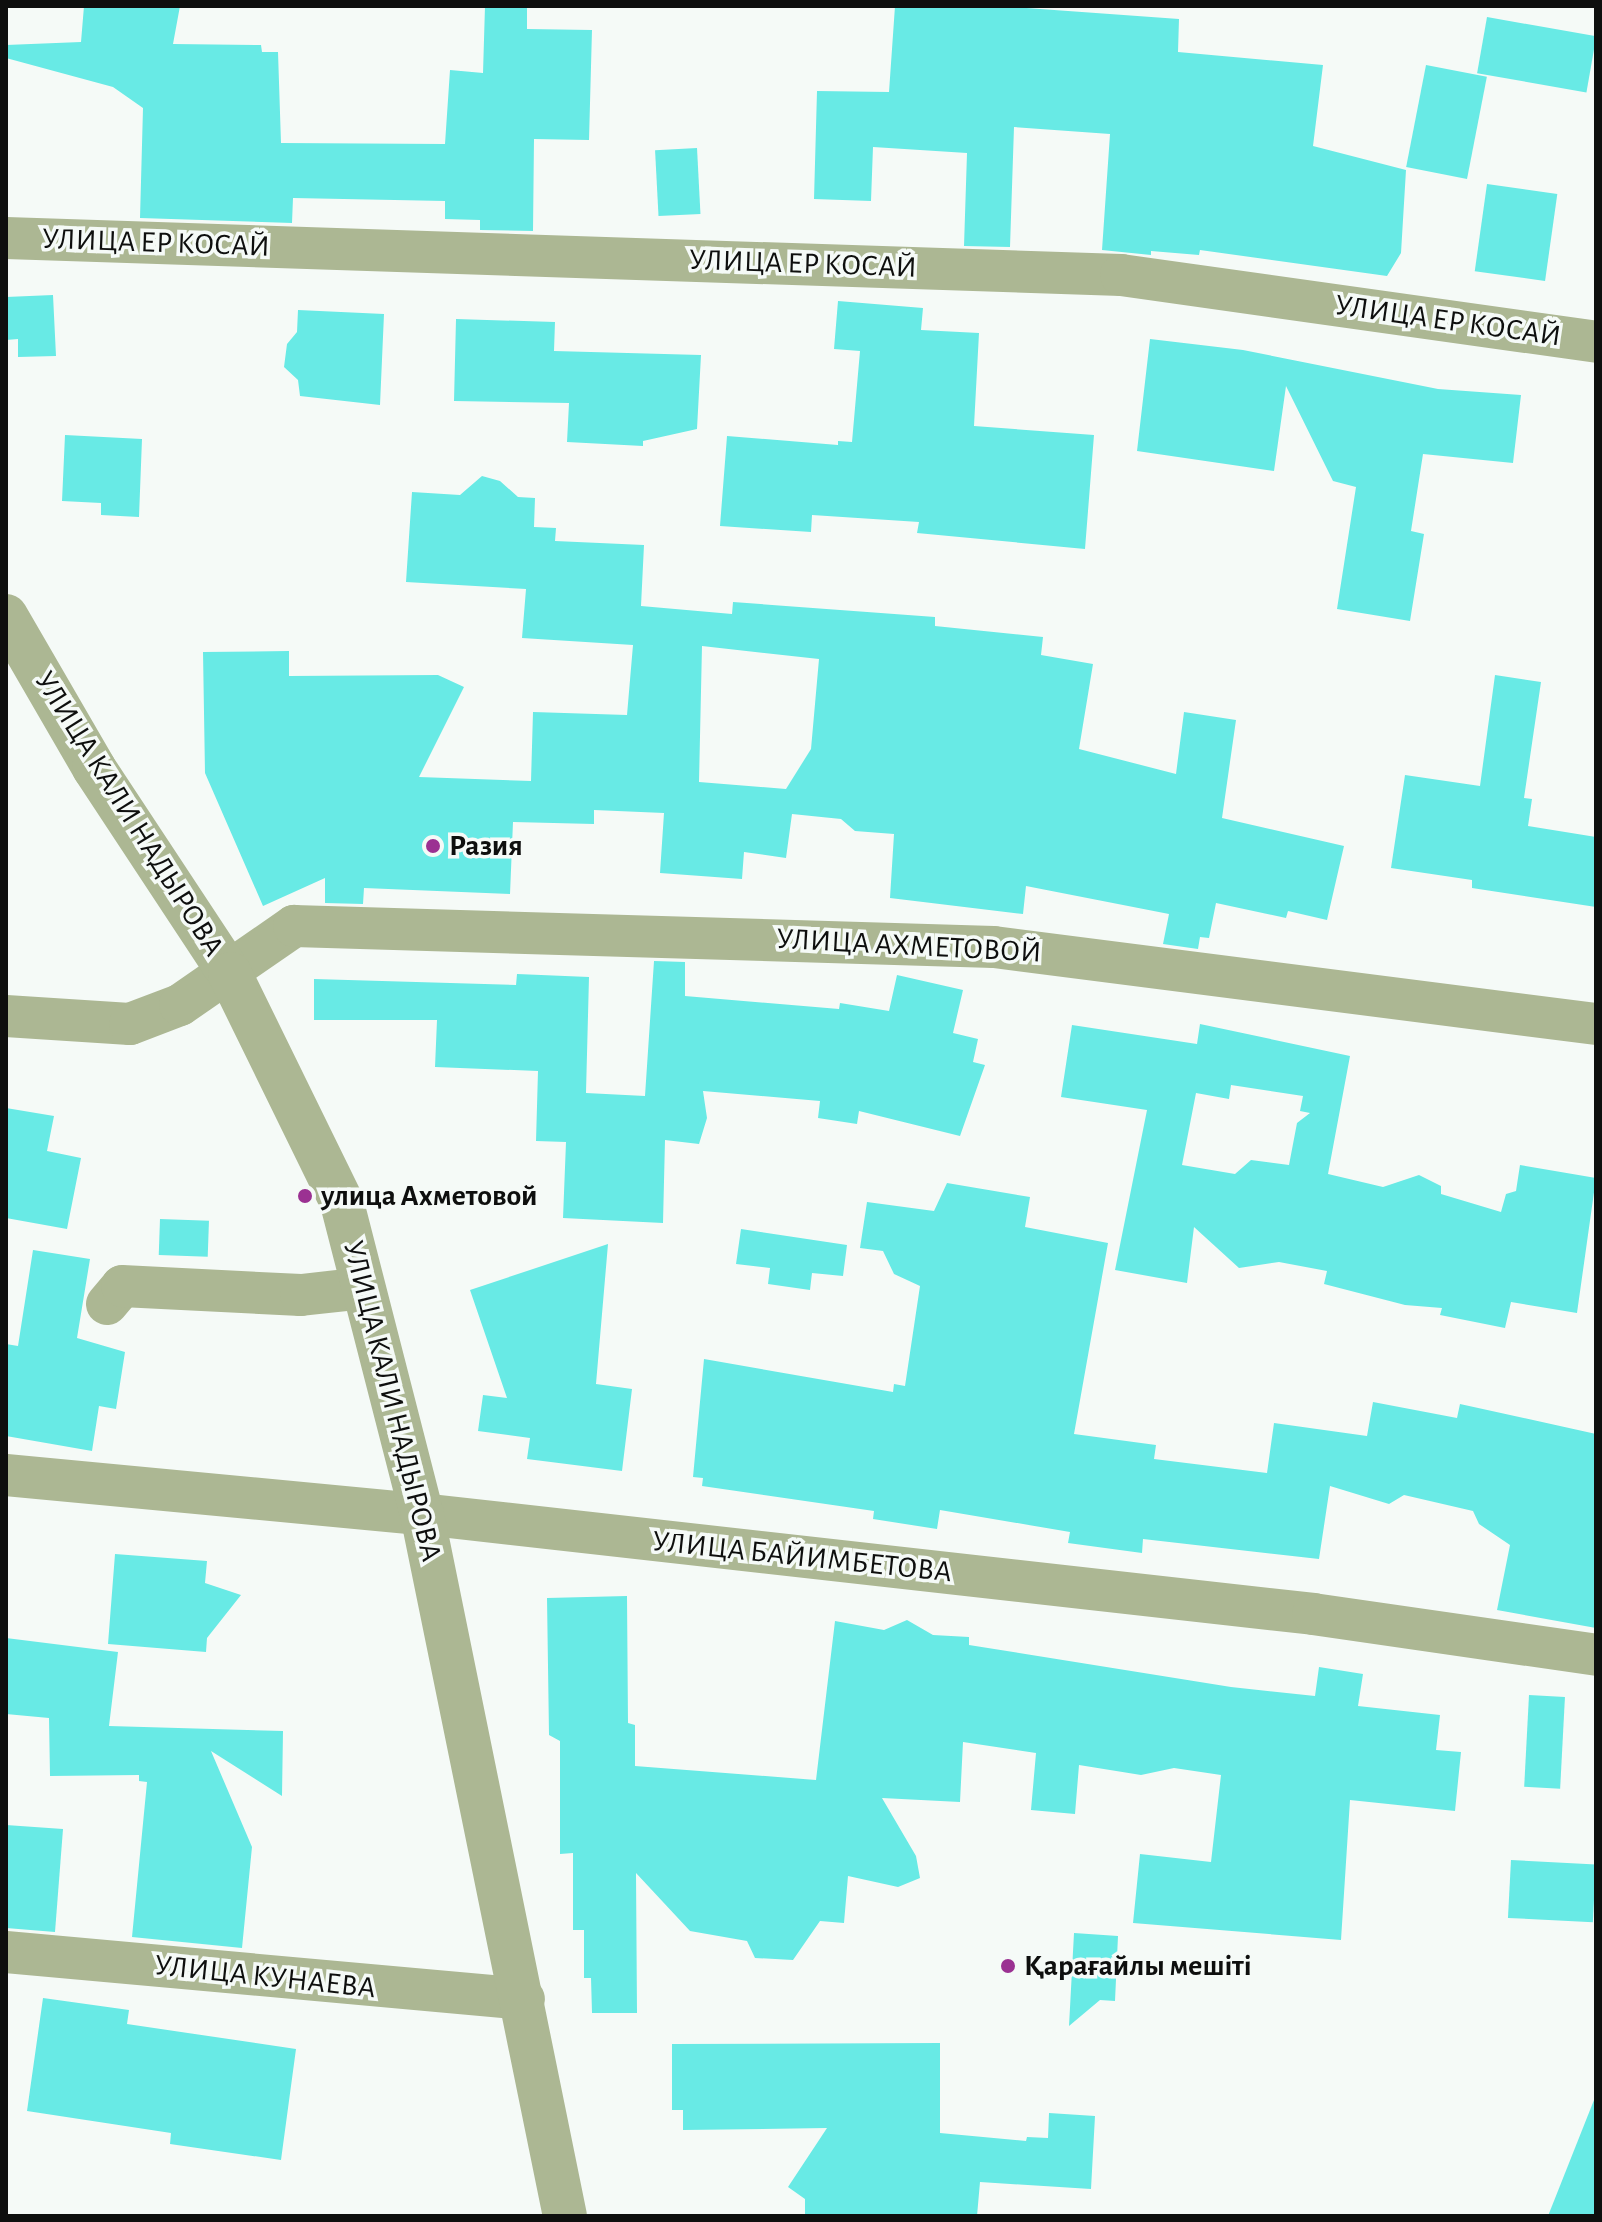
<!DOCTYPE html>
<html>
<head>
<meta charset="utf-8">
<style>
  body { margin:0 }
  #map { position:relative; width:1602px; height:2222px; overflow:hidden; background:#f5faf7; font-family:"Alegreya Sans",sans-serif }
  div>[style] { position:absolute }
  .building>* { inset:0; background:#68eae5; transform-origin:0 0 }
  .minor>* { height:42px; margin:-21px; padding:0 21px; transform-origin:21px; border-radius:21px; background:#acb793 }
  .tertiary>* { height:44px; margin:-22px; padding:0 22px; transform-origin:22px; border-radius:22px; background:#acb793 }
  .dots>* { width:22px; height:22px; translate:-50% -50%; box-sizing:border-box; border:4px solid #f5faf7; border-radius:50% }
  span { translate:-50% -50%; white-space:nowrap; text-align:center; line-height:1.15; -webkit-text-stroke:7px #f5faf7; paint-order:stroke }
  .street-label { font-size:30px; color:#0e0f0e }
  .poi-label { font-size:30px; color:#0e0f0e; font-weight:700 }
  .left { translate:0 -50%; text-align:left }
  .frame { position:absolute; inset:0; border:8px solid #0e0f0e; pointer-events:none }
</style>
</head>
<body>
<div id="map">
  <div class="building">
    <i style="clip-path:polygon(84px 6px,180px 6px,173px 44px,261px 45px,262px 52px,278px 52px,281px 143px,445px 144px,450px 70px,483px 73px,485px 6px,527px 6px,527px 29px,592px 30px,589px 140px,534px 139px,533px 231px,480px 230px,480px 220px,445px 219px,445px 201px,293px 198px,292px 223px,140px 218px,143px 108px,113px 87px,6px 58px,6px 45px,81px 42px)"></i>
    <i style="clip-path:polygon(895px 6px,1000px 6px,1179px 19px,1178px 52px,1323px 65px,1313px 146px,1406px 170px,1401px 253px,1387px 276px,1200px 250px,1199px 255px,1151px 251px,1151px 255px,1102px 250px,1110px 134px,1014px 127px,1010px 247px,964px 246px,967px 153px,873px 147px,871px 201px,814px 199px,817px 91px,889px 92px)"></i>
    <i style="left:1487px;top:17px;width:111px;height:57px;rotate:10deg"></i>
    <i style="left:1426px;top:65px;width:62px;height:104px;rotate:11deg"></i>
    <i style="left:697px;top:148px;width:66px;height:42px;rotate:87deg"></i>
    <i style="left:1487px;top:184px;width:71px;height:88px;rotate:8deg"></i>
    <i style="clip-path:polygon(53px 295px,56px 356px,18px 357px,18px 339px,6px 340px,6px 297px)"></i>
    <i style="clip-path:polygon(838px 301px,923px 308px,921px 330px,979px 333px,974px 426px,1094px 435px,1085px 549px,917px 533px,919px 522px,812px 515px,811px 532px,720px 526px,727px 436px,838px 445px,838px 441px,852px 442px,860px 351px,834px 349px)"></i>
    <i style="clip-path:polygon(298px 310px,384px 314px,380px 405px,300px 396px,298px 380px,284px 367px,287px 344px,297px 332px)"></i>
    <i style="clip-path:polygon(456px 319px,555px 322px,554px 351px,701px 355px,697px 429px,643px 441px,643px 446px,567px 442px,569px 403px,454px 401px)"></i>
    <i style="clip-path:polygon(1150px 339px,1243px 350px,1438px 389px,1521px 395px,1513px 463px,1423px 454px,1411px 531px,1424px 534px,1410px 621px,1337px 609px,1356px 487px,1333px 481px,1286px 386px,1274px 471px,1137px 451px)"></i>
    <i style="clip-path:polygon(65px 435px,142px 439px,139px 517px,101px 515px,101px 503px,62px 501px)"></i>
    <i style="clip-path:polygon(evenodd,482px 476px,500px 481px,518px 497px,535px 498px,534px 527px,556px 528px,555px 541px,644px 545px,641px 606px,732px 614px,733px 602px,935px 617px,935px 626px,1043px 637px,1041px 655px,1093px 664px,1079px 749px,1176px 774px,1184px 712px,1236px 720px,1222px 818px,1344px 846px,1327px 920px,1288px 911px,1286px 918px,1216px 903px,1209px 938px,1200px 937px,1198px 949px,1163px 944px,1169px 914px,1026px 886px,1023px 914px,890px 898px,894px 834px,855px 831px,841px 819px,792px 814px,786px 858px,744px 852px,742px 879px,660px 873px,664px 813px,594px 810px,594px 824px,513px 822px,510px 894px,364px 888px,363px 904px,325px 903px,325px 878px,263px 906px,205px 773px,203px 652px,289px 651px,289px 676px,438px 675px,464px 687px,419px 777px,531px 781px,533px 712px,627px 715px,633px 645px,522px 638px,526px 589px,406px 582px,412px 492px,460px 495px,482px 476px,702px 646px,819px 659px,811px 749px,786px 789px,699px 782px,702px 646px)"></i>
    <i style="clip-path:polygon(1495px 675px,1541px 682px,1524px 798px,1532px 799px,1528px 826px,1596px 837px,1596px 907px,1472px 888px,1472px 880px,1391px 868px,1405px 775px,1480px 786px)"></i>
    <i style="clip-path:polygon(654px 961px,685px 962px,685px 996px,839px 1009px,840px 1003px,889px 1011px,897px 975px,963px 990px,953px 1033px,978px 1039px,973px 1062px,985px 1065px,960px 1136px,859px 1111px,857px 1124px,818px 1118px,820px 1101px,703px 1091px,707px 1118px,699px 1144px,665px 1140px,663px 1223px,563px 1218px,566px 1142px,536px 1141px,538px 1071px,435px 1067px,437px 1020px,314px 1020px,314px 979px,516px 985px,517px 974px,589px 977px,586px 1093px,645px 1096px)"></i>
    <i style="clip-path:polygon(evenodd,1200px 1024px,1350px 1056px,1328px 1174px,1383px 1187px,1419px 1175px,1441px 1186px,1441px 1194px,1501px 1212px,1506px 1194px,1516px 1191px,1520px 1165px,1596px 1178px,1577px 1313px,1511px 1302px,1505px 1328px,1440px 1315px,1442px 1308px,1405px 1305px,1324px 1284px,1327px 1271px,1279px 1262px,1239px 1268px,1194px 1227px,1187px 1283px,1115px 1270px,1147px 1110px,1061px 1097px,1072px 1025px,1197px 1044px,1200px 1024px,1231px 1085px,1303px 1096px,1300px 1111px,1310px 1113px,1297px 1123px,1289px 1165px,1251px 1160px,1235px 1174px,1182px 1165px,1196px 1093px,1229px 1099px,1231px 1085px)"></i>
    <i style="clip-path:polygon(6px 1108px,54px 1116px,47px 1151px,81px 1158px,67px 1229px,6px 1218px)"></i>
    <i style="clip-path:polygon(947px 1183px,1030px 1197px,1025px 1227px,1108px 1243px,1074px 1434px,1156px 1445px,1154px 1459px,1267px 1473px,1274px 1423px,1367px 1436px,1373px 1402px,1457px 1418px,1460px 1404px,1596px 1434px,1596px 1628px,1497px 1610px,1510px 1545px,1479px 1524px,1473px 1511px,1404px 1495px,1389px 1504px,1330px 1486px,1319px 1559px,1143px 1539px,1142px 1553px,1068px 1543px,1070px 1532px,940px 1510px,937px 1529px,873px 1519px,874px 1511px,702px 1486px,703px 1478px,693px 1477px,704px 1359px,893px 1392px,894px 1384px,905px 1386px,920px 1286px,894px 1274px,883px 1251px,860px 1248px,867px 1202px,934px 1211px)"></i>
    <i style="left:160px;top:1219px;width:49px;height:36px;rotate:2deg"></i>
    <i style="clip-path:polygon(741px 1229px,847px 1245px,843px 1276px,812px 1273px,810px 1290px,768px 1284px,770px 1268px,736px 1264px)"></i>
    <i style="clip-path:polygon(608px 1244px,596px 1384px,632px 1389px,622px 1471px,527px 1459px,530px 1438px,478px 1431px,483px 1395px,507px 1398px,470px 1290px)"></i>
    <i style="clip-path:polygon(33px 1250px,90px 1259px,77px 1338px,125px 1352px,116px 1409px,99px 1406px,92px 1451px,6px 1436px,6px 1344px,18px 1346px)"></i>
    <i style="clip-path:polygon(115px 1554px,207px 1561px,205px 1583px,241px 1595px,207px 1638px,206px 1652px,108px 1644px)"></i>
    <i style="clip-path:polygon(627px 1596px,628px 1723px,635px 1725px,635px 1766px,816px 1780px,835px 1621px,884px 1630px,907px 1620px,933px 1635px,969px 1637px,969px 1645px,1231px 1687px,1315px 1696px,1319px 1667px,1363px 1674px,1358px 1706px,1440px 1715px,1436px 1750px,1461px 1752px,1455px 1811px,1350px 1800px,1341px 1940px,1133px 1923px,1140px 1854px,1211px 1862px,1221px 1775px,1174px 1768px,1141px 1775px,1079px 1765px,1075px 1814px,1031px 1810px,1036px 1753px,963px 1742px,960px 1802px,882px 1798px,916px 1856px,920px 1878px,898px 1887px,848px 1876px,844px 1923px,820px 1921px,793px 1960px,755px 1958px,747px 1941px,690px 1931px,636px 1873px,637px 2013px,592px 2013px,591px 1978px,584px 1978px,584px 1930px,573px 1930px,573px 1853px,560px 1854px,560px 1741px,549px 1735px,547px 1598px)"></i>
    <i style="clip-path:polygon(6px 1638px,118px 1652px,109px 1726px,283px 1731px,282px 1796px,211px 1751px,252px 1847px,242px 1948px,132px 1937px,147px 1782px,139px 1781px,139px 1775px,50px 1776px,49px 1718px,6px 1714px)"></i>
    <i style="left:1529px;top:1695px;width:36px;height:92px;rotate:3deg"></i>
    <i style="clip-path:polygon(6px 1825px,63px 1829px,55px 1932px,6px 1928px)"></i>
    <i style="left:1511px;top:1860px;width:85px;height:58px;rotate:3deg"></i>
    <i style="clip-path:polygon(1074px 1933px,1118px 1936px,1115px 2001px,1100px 2000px,1069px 2026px)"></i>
    <i style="clip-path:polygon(43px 1998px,129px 2010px,127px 2024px,296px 2049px,281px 2160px,170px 2144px,171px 2133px,27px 2111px)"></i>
    <i style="clip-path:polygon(940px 2043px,940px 2133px,1026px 2141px,1027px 2137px,1048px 2138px,1049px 2113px,1095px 2116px,1091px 2189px,980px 2182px,977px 2216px,805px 2214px,805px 2199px,788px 2187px,827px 2128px,683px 2130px,683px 2110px,672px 2110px,672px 2044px)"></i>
    <i style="clip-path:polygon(1594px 2100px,1596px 2216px,1548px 2216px)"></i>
  </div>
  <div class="minor">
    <i style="left:6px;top:238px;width:1116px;rotate:1.9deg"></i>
    <i style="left:1121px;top:275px;width:480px;rotate:8deg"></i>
    <i style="left:6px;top:1016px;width:124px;rotate:3.7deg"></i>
    <i style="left:130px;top:1024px;width:53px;rotate:-20.8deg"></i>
    <i style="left:180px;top:1005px;width:139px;rotate:-34.7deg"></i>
    <i style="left:294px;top:926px;width:700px;rotate:1.72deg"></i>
    <i style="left:994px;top:947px;width:607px;rotate:7.29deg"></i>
    <i style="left:107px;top:1304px;width:23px;rotate:-50deg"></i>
    <i style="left:122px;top:1286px;width:179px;rotate:2.9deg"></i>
    <i style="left:301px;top:1295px;width:63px;rotate:-6.3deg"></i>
    <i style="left:6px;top:1475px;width:418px;rotate:5.4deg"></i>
    <i style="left:422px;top:1514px;width:897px;rotate:6.4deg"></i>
    <i style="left:1313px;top:1614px;width:286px;rotate:8.2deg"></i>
    <i style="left:6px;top:1952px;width:520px;rotate:5.18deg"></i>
  </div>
  <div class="tertiary">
    <i style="left:6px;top:616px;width:176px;rotate:59.9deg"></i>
    <i style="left:94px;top:768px;width:247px;rotate:56.6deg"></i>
    <i style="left:230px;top:974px;width:255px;rotate:63.9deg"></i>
    <i style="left:342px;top:1203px;width:321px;rotate:75.6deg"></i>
    <i style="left:422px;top:1514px;width:716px;rotate:78.49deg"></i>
  </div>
  <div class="dots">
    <i style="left:433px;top:846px;background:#9b3192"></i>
    <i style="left:305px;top:1196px;background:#9b3192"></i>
    <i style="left:1008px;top:1966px;background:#9b3192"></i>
  </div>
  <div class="street-label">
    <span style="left:156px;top:243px;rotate:2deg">УЛИЦА ЕР КОСАЙ</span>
    <span style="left:803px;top:264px;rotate:2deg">УЛИЦА ЕР КОСАЙ</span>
    <span style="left:1448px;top:321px;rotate:8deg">УЛИЦА ЕР КОСАЙ</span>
    <span style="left:129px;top:814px;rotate:58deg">УЛИЦА КАЛИ НАДЫРОВА</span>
    <span style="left:909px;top:946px;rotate:3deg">УЛИЦА АХМЕТОВОЙ</span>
    <span style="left:392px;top:1401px;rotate:76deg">УЛИЦА КАЛИ НАДЫРОВА</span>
    <span style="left:802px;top:1557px;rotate:6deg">УЛИЦА БАЙИМБЕТОВА</span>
    <span style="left:265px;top:1977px;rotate:6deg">УЛИЦА КУНАЕВА</span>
  </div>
  <div class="poi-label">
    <span class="left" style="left:449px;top:846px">Разия</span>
    <span class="left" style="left:321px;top:1196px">улица Ахметовой</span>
    <span class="left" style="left:1024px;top:1966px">Қарағайлы мешіті</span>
  </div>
  <div class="frame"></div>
</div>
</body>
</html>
